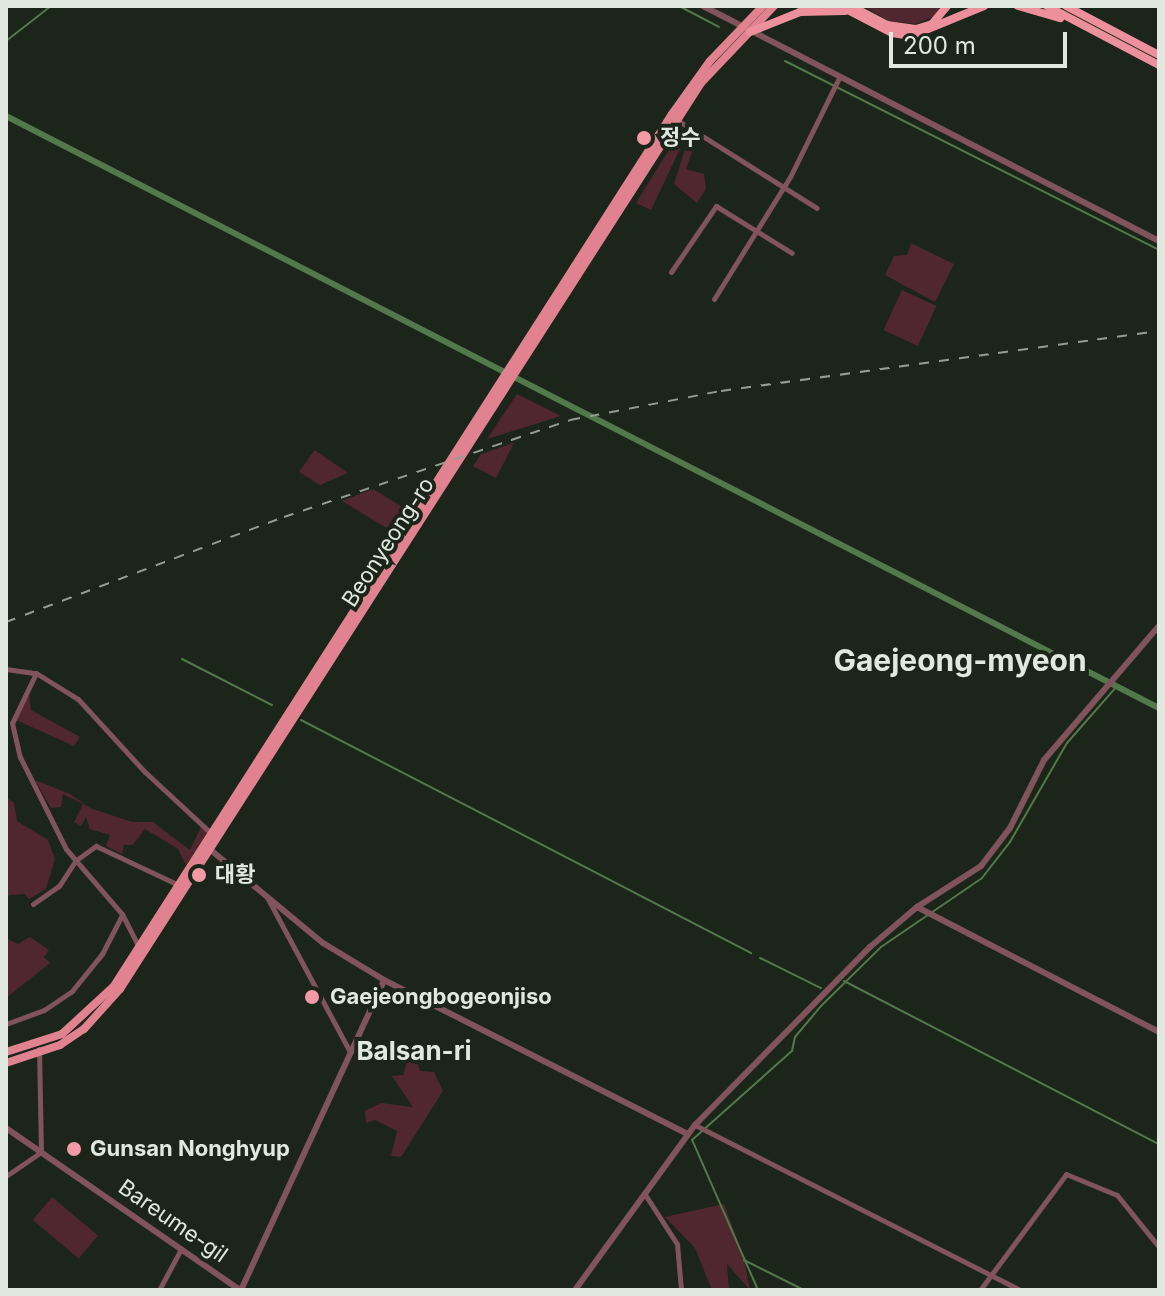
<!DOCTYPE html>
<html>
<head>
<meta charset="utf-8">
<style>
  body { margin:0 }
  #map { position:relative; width:1165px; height:1296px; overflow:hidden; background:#1b2519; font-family:Inter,"Noto Sans KR",sans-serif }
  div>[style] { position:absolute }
  .green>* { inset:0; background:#51272f; transform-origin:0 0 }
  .stream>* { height:2px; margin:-1px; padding:0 1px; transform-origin:1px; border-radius:1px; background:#52784c }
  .canal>* { height:6px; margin:-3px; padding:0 3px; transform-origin:3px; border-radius:3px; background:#52784c }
  .minor>* { height:5px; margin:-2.5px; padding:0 2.5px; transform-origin:2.5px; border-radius:2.5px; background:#81535a }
  .tertiary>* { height:6px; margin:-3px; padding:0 3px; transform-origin:3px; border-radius:3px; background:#81535a }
  .primary>* { height:8px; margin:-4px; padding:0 4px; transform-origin:4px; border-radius:4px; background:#e18291 }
  .trunk>* { height:8px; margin:-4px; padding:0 4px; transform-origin:4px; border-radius:4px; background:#ed909e }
  .rail>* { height:2px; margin-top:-1px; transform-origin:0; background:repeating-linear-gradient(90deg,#959d93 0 10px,transparent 0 20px) }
  .dots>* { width:22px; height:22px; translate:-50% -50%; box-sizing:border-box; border:4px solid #1b2519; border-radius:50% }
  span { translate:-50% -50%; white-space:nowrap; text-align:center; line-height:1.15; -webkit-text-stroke:8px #1b2519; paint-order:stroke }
  .poi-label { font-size:22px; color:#e1e8df; font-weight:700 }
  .left { translate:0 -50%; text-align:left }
  .street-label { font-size:22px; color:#e1e8df }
  .quarter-label { font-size:26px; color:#e1e8df; font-weight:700 }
  .district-label { font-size:30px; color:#e1e8df; font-weight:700 }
  .frame { position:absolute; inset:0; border:8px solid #e1e8df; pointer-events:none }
  .scale { position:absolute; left:889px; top:32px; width:178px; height:36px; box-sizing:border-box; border:4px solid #e1e8df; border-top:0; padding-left:10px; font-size:24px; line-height:28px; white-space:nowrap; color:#e1e8df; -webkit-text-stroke:6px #1b2519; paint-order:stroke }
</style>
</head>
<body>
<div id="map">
  <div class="green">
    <i style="clip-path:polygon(863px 6px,940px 6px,937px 15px,916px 24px,889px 21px)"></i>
    <i style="clip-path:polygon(680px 132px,681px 147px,651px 210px,636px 203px)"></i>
    <i style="clip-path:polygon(689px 136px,694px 146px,686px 169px,704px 174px,706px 189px,697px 203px,674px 184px)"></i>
    <i style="clip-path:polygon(911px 243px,954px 264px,935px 302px,885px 275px,894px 256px,907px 255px)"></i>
    <i style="left:902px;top:290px;width:38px;height:44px;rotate:25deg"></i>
    <i style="clip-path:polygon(517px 394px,561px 416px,487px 439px)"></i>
    <i style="clip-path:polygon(514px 443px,496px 478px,473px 466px,481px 454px)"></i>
    <i style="clip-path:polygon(314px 451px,316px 451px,348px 473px,320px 485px,299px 472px)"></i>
    <i style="clip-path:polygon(373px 489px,407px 510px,393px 532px,342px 501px)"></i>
    <i style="clip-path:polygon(29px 694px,31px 710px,80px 737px,74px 746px,16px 720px)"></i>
    <i style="clip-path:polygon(35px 780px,70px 794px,90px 808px,132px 822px,153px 822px,190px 850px,202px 825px,208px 832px,186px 865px,178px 849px,145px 829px,133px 845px,124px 845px,122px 854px,106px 846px,110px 835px,90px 829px,86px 817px,81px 826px,74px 822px,83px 804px,63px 794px,61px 807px,51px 808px)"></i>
    <i style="clip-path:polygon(6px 797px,14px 803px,17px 821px,48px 840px,55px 859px,46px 889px,29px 899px,25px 894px,9px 895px,6px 902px)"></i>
    <i style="clip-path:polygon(30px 937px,49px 950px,44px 957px,50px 963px,6px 998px,6px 938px,18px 944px)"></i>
    <i style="clip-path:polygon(407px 1062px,417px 1062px,420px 1071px,434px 1072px,443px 1091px,401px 1157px,391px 1156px,397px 1131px,375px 1120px,366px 1123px,365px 1111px,381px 1103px,413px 1107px,392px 1076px,403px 1075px)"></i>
    <i style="left:52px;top:1197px;width:60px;height:30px;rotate:40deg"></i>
    <i style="clip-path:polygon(724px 1204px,744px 1258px,750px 1290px,727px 1264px,729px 1290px,712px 1290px,695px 1248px,665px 1217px)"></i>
  </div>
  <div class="stream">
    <i style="left:679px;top:6px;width:45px;rotate:27.7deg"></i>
    <i style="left:6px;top:41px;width:57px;rotate:-37.9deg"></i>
    <i style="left:785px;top:61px;width:419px;rotate:26.8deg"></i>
    <i style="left:182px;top:659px;width:101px;rotate:27.1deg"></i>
    <i style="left:301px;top:720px;width:507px;rotate:27.37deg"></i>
    <i style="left:760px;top:958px;width:68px;rotate:26.2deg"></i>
    <i style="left:844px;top:981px;width:355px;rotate:27.4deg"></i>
    <i style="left:744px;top:1260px;width:67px;rotate:26.6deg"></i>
    <i style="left:758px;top:1290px;width:164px;rotate:-113.7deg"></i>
    <i style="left:692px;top:1140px;width:134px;rotate:-41.7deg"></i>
    <i style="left:792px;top:1051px;width:14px;rotate:-78deg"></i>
    <i style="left:795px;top:1037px;width:40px;rotate:-50deg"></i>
    <i style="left:821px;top:1006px;width:84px;rotate:-44.5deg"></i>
    <i style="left:881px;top:947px;width:122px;rotate:-34.3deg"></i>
    <i style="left:982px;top:878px;width:46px;rotate:-52.1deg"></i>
    <i style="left:1010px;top:842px;width:114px;rotate:-60.1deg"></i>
    <i style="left:1067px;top:743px;width:76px;rotate:-48.7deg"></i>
  </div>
  <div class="canal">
    <i style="left:6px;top:116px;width:1296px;rotate:27.18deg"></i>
  </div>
  <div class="minor">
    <i style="left:677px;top:120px;width:165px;rotate:32.2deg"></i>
    <i style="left:671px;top:272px;width:80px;rotate:-55.7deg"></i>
    <i style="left:716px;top:206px;width:89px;rotate:31.7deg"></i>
    <i style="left:714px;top:299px;width:144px;rotate:-58.1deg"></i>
    <i style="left:790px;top:177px;width:110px;rotate:-63.7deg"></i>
    <i style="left:6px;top:669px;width:30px;rotate:8deg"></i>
    <i style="left:36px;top:673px;width:49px;rotate:31.8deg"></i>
    <i style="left:78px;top:699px;width:99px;rotate:47.5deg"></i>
    <i style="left:145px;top:772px;width:91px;rotate:42.8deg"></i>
    <i style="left:36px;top:673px;width:55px;rotate:115.6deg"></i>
    <i style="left:12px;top:723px;width:35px;rotate:77deg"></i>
    <i style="left:20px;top:757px;width:103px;rotate:63.4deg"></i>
    <i style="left:66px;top:849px;width:86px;rotate:49.3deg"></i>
    <i style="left:122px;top:914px;width:38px;rotate:63deg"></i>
    <i style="left:268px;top:899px;width:174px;rotate:61.8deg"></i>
    <i style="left:33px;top:904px;width:32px;rotate:-35deg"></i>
    <i style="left:59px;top:886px;width:30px;rotate:-57deg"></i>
    <i style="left:75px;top:861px;width:26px;rotate:-36deg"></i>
    <i style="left:96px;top:846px;width:92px;rotate:25.2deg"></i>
    <i style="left:6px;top:1024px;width:40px;rotate:-20.2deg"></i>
    <i style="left:44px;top:1010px;width:34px;rotate:-34deg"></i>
    <i style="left:72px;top:991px;width:48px;rotate:-51deg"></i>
    <i style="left:102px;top:954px;width:44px;rotate:-62.9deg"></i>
    <i style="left:695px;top:1125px;width:364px;rotate:26.9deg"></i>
    <i style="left:6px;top:1176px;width:42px;rotate:-34.4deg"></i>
    <i style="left:41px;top:1152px;width:103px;rotate:-91.1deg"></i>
    <i style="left:644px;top:1193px;width:61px;rotate:57.1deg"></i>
    <i style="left:677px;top:1244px;width:46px;rotate:85deg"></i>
    <i style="left:159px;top:1290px;width:47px;rotate:-61.8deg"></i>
    <i style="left:980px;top:1290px;width:144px;rotate:-53.4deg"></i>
    <i style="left:1066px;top:1174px;width:55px;rotate:22.4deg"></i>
    <i style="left:1117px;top:1195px;width:67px;rotate:51.1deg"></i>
  </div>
  <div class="tertiary">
    <i style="left:703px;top:6px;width:513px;rotate:27.26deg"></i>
    <i style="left:212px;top:851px;width:144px;rotate:39.7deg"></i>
    <i style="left:323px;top:943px;width:71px;rotate:31.2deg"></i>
    <i style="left:384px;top:980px;width:341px;rotate:26.9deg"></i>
    <i style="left:917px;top:907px;width:272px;rotate:27.3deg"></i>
    <i style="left:6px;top:1128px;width:285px;rotate:34.7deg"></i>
    <i style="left:241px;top:1290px;width:341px;rotate:-65.2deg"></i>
    <i style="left:575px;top:1290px;width:204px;rotate:-54deg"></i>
    <i style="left:695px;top:1125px;width:250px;rotate:-45.5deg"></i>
    <i style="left:870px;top:947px;width:62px;rotate:-40.4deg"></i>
    <i style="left:917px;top:907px;width:76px;rotate:-32.6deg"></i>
    <i style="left:981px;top:866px;width:48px;rotate:-52.7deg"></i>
    <i style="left:1010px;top:828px;width:76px;rotate:-63.4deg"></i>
    <i style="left:1044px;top:760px;width:177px;rotate:-49.4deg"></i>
  </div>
  <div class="primary">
    <i style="left:6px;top:1052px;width:59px;rotate:-17.8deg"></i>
    <i style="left:62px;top:1034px;width:71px;rotate:-42.7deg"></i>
    <i style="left:114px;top:986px;width:1035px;rotate:-57.38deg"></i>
    <i style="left:672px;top:114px;width:65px;rotate:-54.4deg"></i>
    <i style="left:710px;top:61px;width:76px;rotate:-46.1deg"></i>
    <i style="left:6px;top:1063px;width:57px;rotate:-18.4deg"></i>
    <i style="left:60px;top:1045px;width:29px;rotate:-34deg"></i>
    <i style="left:84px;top:1029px;width:54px;rotate:-48deg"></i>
    <i style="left:120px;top:989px;width:1076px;rotate:-57.33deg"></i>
    <i style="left:701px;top:83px;width:106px;rotate:-46.5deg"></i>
  </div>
  <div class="trunk">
    <i style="left:840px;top:6px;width:59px;rotate:27.4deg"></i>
    <i style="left:892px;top:33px;width:19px;rotate:9deg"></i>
    <i style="left:911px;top:36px;width:79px;rotate:-22.3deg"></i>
    <i style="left:851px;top:6px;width:41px;rotate:27.8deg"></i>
    <i style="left:887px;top:25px;width:29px;rotate:8deg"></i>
    <i style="left:916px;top:29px;width:17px;rotate:-17deg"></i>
    <i style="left:932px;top:24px;width:23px;rotate:-50deg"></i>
    <i style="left:1018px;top:6px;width:44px;rotate:15.9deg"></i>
    <i style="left:1047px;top:6px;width:127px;rotate:27.8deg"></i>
    <i style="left:1066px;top:6px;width:105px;rotate:27.8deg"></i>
    <i style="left:750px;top:32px;width:54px;rotate:-21.8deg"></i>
    <i style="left:800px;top:12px;width:45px;rotate:-1.3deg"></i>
  </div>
  <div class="rail">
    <i style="left:6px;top:622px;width:297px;rotate:-20.7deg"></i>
    <i style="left:284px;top:517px;width:302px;rotate:-18.7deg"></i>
    <i style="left:570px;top:420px;width:154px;rotate:-10.9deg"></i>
    <i style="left:721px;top:391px;width:442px;rotate:-7.8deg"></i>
  </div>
  <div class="dots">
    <i style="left:644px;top:138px;background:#f39aa7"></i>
    <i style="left:199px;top:875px;background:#f39aa7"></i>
    <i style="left:312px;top:997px;background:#f39aa7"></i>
    <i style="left:74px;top:1149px;background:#f39aa7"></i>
  </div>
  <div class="poi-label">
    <span class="left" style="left:660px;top:138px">정수</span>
    <span class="left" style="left:215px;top:875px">대황</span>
    <span class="left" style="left:330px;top:997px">Gaejeongbogeonjiso</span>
    <span class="left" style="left:90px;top:1149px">Gunsan Nonghyup</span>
  </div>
  <div class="street-label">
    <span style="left:388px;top:542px;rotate:-57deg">Beonyeong-ro</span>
    <span style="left:173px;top:1221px;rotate:35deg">Bareume-gil</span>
  </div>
  <div class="quarter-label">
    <span style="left:414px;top:1051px">Balsan-ri</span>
  </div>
  <div class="district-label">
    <span style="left:960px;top:660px">Gaejeong-myeon</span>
  </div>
  <div class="frame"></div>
  <div class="scale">200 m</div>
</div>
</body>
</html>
